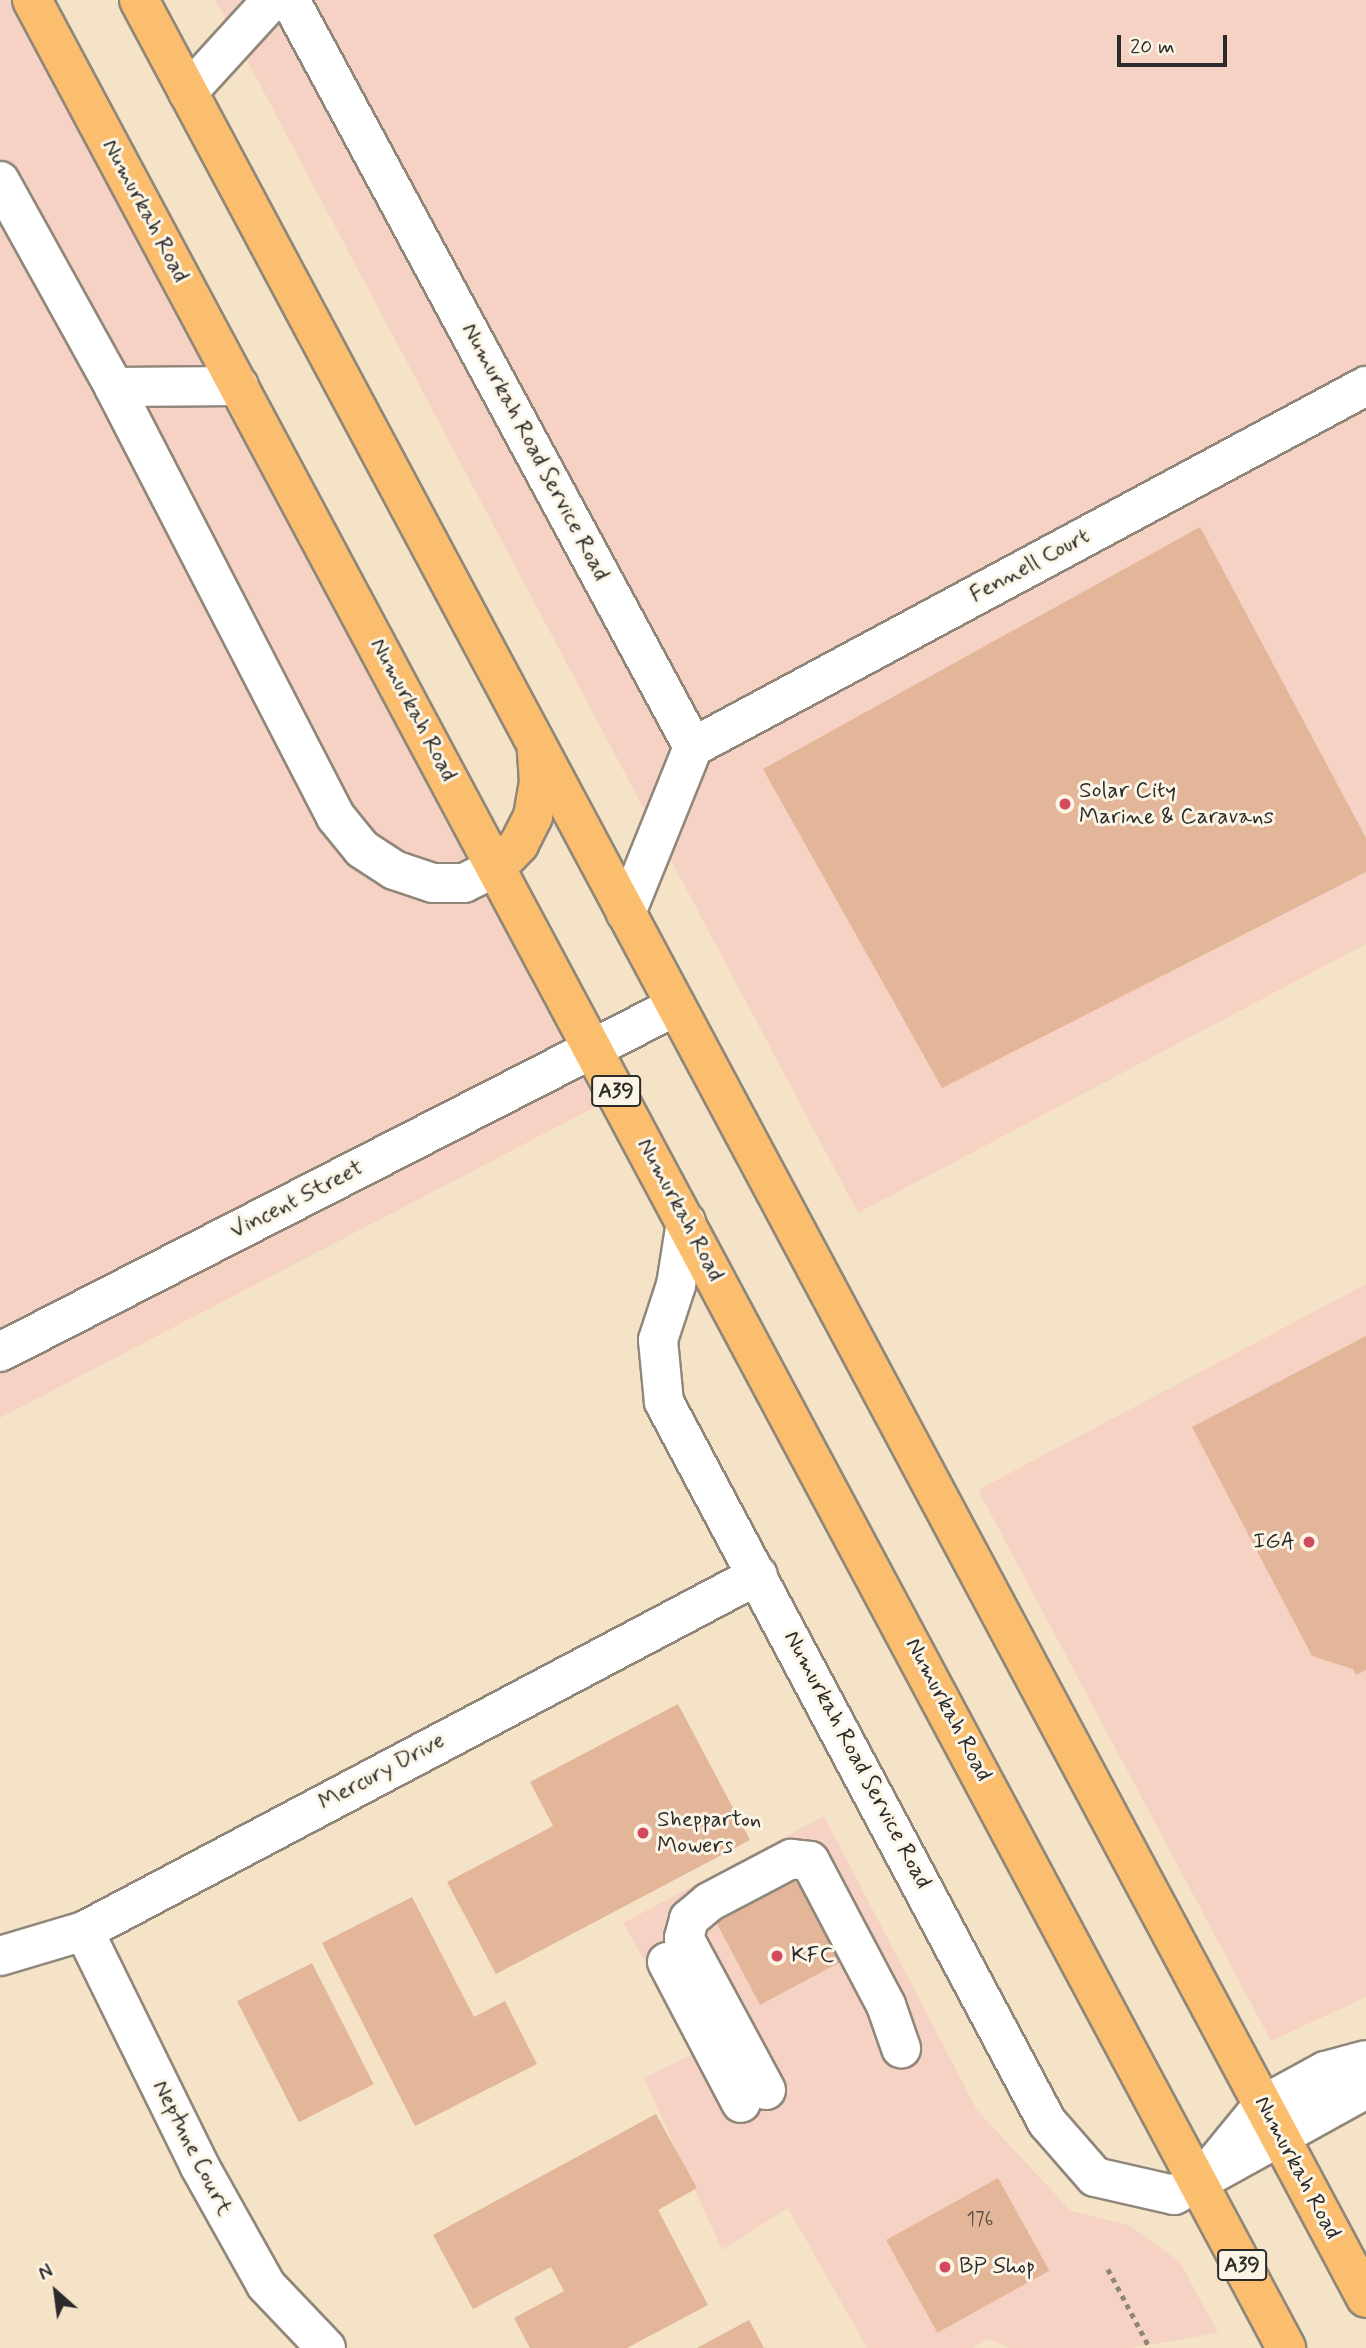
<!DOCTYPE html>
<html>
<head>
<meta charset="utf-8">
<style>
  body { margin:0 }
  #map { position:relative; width:1366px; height:2348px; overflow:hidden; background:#f5e3c8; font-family:Mynerve,sans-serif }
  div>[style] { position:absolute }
  .built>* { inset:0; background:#f6d2c4 }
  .building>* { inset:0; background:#e3b599; transform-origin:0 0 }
  .path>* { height:4.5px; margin-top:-2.25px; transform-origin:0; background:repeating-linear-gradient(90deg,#90877a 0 5px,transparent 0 10px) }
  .roads { filter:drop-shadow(2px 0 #90877a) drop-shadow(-2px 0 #90877a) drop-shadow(0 2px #90877a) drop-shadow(0 -2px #90877a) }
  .minor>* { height:38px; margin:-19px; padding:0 19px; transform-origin:19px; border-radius:19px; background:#fff }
  .highway>* { height:38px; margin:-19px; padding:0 19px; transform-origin:19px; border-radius:19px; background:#fabe6e }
  .dots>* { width:19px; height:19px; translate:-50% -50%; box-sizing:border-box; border:4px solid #fcf5e5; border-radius:50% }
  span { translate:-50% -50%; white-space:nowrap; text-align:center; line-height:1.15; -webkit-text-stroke:6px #fcf5e5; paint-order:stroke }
  .number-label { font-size:19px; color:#594e46 }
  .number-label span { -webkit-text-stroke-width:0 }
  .shield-label span { padding:2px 5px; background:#fcf5e5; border:2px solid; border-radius:5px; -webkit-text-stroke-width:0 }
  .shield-label { font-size:21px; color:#2b2b2b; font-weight:700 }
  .street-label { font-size:23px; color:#2b2b2b }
  .poi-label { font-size:23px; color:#2b2b2b }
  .left { translate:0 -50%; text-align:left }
  .right { translate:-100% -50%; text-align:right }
  .north { position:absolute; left:21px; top:2257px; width:70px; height:70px; -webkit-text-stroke:5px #fcf5e5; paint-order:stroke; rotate:332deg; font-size:19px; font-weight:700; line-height:28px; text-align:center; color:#2b2b2b }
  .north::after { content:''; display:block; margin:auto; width:24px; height:32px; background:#2b2b2b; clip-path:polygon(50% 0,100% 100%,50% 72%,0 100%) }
  .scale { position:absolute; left:1117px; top:35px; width:110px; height:32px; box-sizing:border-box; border:4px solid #2b2b2b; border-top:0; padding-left:9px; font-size:21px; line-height:24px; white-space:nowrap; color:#2b2b2b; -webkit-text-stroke:5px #fcf5e5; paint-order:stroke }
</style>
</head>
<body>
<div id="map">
  <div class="built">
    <i style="clip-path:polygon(0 0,19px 0,597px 1106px,0 1418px)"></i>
    <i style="clip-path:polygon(215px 0,1366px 0,1366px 944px,858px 1213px)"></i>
    <i style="clip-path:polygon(1366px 1284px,1366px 1997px,1271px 2041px,978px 1490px)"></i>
    <i style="clip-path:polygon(824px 1816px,977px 2110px,1071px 2211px,1129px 2225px,1180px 2262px,1218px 2333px,1130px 2348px,1009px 2348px,989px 2339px,972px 2348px,867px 2348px,788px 2208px,722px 2250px,644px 2078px,696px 2053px,623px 1923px)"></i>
  </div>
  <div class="building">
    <i style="clip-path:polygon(1200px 527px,1366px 838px,1366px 872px,942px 1088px,763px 769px)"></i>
    <i style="clip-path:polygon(1366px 1336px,1366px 1670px,1356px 1675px,1353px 1669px,1312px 1656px,1192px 1427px)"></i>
    <i style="clip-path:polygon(678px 1704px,750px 1840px,496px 1974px,447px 1882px,553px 1826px,530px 1782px)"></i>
    <i style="left:796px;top:1868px;width:104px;height:96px;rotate:62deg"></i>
    <i style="clip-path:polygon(412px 1897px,474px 2017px,505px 2001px,537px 2064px,415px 2126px,322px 1943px)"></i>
    <i style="left:312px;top:1963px;width:136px;height:84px;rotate:63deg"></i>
    <i style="clip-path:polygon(656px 2114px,697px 2188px,658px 2210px,708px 2305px,627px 2348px,530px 2348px,514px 2318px,564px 2291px,551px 2267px,473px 2309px,433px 2235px)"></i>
    <i style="left:998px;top:2178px;width:106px;height:128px;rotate:61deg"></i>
    <i style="clip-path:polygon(749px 2320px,764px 2348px,697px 2348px)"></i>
  </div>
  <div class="path">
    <i style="left:1108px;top:2269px;width:89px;rotate:62deg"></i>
  </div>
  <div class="roads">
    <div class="minor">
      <i style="left:290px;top:0;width:849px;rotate:61.65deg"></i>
      <i style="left:188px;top:92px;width:125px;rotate:-47.6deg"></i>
      <i style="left:0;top:181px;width:235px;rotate:61deg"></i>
      <i style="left:114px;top:387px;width:484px;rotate:62.7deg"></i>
      <i style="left:336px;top:817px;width:41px;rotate:50.9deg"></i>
      <i style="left:362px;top:849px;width:38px;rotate:33deg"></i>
      <i style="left:394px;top:870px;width:41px;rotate:18.4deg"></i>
      <i style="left:433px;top:883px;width:31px"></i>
      <i style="left:464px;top:883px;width:37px;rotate:-26deg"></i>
      <i style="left:114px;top:387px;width:125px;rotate:-0.5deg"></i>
      <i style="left:693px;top:747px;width:764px;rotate:-28.21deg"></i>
      <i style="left:626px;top:913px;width:179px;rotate:-68deg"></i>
      <i style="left:686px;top:1222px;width:64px;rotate:99deg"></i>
      <i style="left:676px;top:1285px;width:58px;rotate:108.1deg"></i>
      <i style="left:658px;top:1340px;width:62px;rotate:84.5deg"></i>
      <i style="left:664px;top:1402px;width:816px;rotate:61.99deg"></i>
      <i style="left:1047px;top:2122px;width:73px;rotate:48.9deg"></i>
      <i style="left:1095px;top:2177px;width:81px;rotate:12.8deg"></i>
      <i style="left:1174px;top:2195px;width:219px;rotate:-28.9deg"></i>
      <i style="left:0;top:1352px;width:759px;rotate:-27.1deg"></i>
      <i style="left:84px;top:1931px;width:261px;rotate:63.8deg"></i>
      <i style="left:199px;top:2165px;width:137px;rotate:60.8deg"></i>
      <i style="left:266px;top:2285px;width:87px;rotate:46.4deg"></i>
      <i style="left:0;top:1956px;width:88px;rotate:-16.6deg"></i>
      <i style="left:84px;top:1931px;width:762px;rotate:-27.84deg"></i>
      <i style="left:667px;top:1962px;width:159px;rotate:62.3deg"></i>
      <i style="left:766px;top:2090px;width:173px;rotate:-118.3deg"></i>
      <i style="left:684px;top:1938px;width:20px;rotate:-75deg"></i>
      <i style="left:689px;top:1919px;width:26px;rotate:-40deg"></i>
      <i style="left:709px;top:1902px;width:93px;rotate:-27.7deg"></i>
      <i style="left:791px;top:1859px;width:19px;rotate:6deg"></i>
      <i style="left:810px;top:1861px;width:163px;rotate:62.2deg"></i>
      <i style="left:886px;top:2005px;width:46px;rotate:70.8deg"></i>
      <i style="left:1212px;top:2167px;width:80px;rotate:-50.6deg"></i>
      <i style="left:1263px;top:2105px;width:71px;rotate:-28.7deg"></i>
      <i style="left:1325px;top:2071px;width:42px;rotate:-15deg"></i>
    </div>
    <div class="highway">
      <i style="left:32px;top:0;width:2662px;rotate:61.89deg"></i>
      <i style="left:139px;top:0;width:2605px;rotate:61.9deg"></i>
      <i style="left:497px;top:867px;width:32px;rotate:-46deg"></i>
      <i style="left:519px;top:844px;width:31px;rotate:-63deg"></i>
      <i style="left:533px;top:816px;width:35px;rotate:-80deg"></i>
      <i style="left:539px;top:782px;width:31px;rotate:-94deg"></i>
    </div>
  </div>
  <div class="dots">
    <i style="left:1065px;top:804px;background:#d1495b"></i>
    <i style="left:1309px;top:1542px;background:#d1495b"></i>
    <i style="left:643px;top:1833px;background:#d1495b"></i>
    <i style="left:777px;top:1956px;background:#d1495b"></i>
    <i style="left:945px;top:2267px;background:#d1495b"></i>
  </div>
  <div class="number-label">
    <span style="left:980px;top:2220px">176</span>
  </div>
  <div class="shield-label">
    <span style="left:616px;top:1091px">A39</span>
    <span style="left:1242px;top:2265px">A39</span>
  </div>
  <div class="street-label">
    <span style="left:145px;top:211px;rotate:62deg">Numurkah Road</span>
    <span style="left:535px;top:452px;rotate:62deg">Numurkah Road Service Road</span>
    <span style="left:1030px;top:566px;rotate:-28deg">Fennell Court</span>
    <span style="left:413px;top:710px;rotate:62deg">Numurkah Road</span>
    <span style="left:297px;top:1200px;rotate:-27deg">Vincent Street</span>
    <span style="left:680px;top:1210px;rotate:62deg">Numurkah Road</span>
    <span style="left:948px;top:1710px;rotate:62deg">Numurkah Road</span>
    <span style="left:857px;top:1760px;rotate:62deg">Numurkah Road Service Road</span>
    <span style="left:382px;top:1772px;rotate:-28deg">Mercury Drive</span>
    <span style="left:192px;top:2148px;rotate:63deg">Neptune Court</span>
    <span style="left:1297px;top:2168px;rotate:62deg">Numurkah Road</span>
  </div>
  <div class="poi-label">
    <span class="left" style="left:1079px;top:804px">Solar City<br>Marine &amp; Caravans</span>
    <span class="right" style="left:1295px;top:1542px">IGA</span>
    <span class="left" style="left:657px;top:1833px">Shepparton<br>Mowers</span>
    <span class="left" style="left:791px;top:1956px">KFC</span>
    <span class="left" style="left:959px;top:2267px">BP Shop</span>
  </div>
  <div class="north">N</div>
  <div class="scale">20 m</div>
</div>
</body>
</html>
